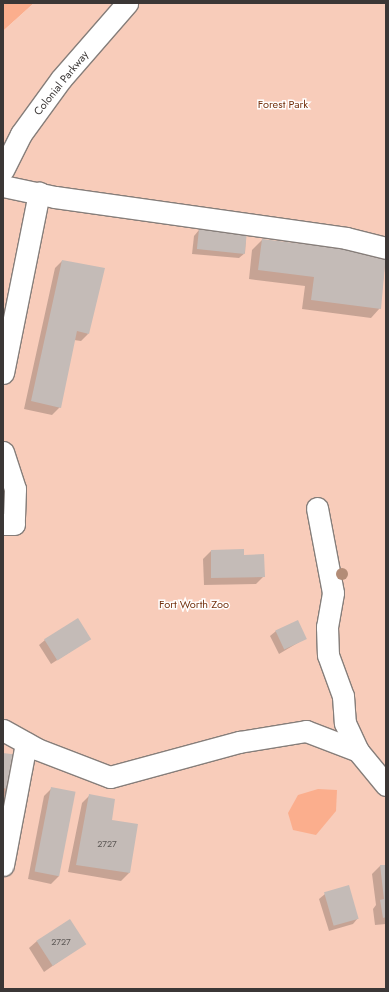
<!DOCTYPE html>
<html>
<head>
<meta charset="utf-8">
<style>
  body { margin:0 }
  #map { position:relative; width:389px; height:992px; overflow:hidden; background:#fef9f7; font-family:Jost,sans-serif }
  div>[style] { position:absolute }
  .green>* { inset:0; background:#f8ccba }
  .water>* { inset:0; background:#fbae8d }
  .shadow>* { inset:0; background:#0003 }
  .building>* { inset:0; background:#c4bbb7; transform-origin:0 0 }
  .roads { filter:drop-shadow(1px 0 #867e7a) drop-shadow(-1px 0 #867e7a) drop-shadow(0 1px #867e7a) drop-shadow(0 -1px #867e7a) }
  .minor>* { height:21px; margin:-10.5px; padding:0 10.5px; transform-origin:10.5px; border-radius:10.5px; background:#fff }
  .trees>* { width:12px; height:12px; margin:-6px; border-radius:50%; background:#b38c77 }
  span { translate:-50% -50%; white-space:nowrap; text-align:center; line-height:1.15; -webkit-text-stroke:3px #fff; paint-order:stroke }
  .number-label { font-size:9px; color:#5d5856 }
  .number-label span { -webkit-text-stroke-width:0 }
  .street-label { font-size:11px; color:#3b3736 }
  .park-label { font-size:11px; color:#75320f }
  .frame { position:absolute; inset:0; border:4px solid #3b3736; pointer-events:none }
</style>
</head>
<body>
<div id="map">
  <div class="green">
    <i style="clip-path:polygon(34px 3px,386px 3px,386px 989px,3px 989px,3px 31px)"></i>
  </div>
  <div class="water">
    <i style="clip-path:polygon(3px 3px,34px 3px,3px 31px)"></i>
    <i style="clip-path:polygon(318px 789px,337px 790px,336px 811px,316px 835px,293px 830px,288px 813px,298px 795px)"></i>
  </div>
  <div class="shadow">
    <i style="clip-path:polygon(199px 230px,246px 235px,245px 253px,239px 258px,192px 254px,194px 236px)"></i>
    <i style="clip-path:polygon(262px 240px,386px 255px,380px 308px,371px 318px,302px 309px,305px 286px,249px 279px,252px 250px)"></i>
    <i style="clip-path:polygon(62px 261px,88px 334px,81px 341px,74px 340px,60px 407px,52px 415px,24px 409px,55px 268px)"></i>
    <i style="clip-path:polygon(211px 551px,243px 556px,264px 576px,256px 584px,204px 585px,203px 559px)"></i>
    <i style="clip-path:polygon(276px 631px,306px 638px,279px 654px,270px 636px)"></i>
    <i style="clip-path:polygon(90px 639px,51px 664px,39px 645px,45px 640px)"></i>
    <i style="clip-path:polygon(3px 754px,12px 790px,4px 797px,3px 797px)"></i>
    <i style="clip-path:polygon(52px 788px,59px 876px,51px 884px,28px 879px,44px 796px)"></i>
    <i style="clip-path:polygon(90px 795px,111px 821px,137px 825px,129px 873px,121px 881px,68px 872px,82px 803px)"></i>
    <i style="clip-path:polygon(380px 866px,386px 866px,386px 924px,375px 925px,373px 909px,376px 905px,372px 874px)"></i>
    <i style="clip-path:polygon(325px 894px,358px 918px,353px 924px,329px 931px,319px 899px)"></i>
    <i style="clip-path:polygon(37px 941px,85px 943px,44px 972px,29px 948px)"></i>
  </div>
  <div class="building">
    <i style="left:199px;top:229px;width:48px;height:20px;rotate:6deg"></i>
    <i style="clip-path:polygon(262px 239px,386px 254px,381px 309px,311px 300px,314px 277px,258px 270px)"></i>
    <i style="clip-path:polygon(62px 260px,105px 268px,89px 334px,77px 331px,61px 408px,31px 401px)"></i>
    <i style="clip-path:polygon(244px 549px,244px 555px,264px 554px,265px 577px,211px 578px,211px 550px)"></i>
    <i style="left:78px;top:618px;width:25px;height:40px;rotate:58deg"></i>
    <i style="left:298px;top:620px;width:21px;height:25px;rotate:65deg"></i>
    <i style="clip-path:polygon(3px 753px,19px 755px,13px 790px,3px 788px)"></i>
    <i style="left:51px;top:787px;width:25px;height:86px;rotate:11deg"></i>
    <i style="clip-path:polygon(89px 794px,115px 799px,112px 820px,138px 824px,130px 873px,76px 865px)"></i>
    <i style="clip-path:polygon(380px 865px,386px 865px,386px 917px,383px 918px,380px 900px,384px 899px)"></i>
    <i style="left:349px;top:885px;width:35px;height:26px;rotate:74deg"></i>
    <i style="left:70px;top:919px;width:30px;height:40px;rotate:57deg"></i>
  </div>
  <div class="roads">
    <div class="minor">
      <i style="left:3px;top:170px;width:40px;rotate:-63.4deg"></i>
      <i style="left:21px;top:134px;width:68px;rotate:-54deg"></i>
      <i style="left:61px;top:79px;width:101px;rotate:-49deg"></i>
      <i style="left:3px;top:186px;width:53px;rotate:11.9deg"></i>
      <i style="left:55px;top:197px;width:294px;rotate:8deg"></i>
      <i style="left:346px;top:238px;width:41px;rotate:14deg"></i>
      <i style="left:3px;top:373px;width:184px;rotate:-78.7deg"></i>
      <i style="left:3px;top:452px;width:39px;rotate:72deg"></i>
      <i style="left:15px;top:489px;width:35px;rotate:92deg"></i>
      <i style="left:14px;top:524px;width:11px;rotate:180deg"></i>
      <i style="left:317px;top:508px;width:86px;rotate:79.3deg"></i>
      <i style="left:333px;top:593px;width:35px;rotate:100deg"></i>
      <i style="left:327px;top:627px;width:28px;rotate:88deg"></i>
      <i style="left:328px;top:655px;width:44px;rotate:69.9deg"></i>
      <i style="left:343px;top:696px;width:27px;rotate:86deg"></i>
      <i style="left:345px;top:723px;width:31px;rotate:65deg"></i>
      <i style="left:3px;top:730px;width:39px;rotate:29deg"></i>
      <i style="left:37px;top:749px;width:78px;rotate:21deg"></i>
      <i style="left:110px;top:777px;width:134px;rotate:-15.2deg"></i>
      <i style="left:239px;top:742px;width:68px;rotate:-9.3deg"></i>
      <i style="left:306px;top:731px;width:56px;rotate:21deg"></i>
      <i style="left:358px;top:751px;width:44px;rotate:50.5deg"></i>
      <i style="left:3px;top:865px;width:124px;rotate:-79.3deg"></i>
    </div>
  </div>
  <div class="trees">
    <i style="left:342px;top:574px"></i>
  </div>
  <div class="number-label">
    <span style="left:107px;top:844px">2727</span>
    <span style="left:61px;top:942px">2727</span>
  </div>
  <div class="street-label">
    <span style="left:61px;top:83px;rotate:-51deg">Colonial Parkway</span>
  </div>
  <div class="park-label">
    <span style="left:283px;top:104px">Forest Park</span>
    <span style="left:194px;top:604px">Fort Worth Zoo</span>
  </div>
  <div class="frame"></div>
</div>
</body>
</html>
